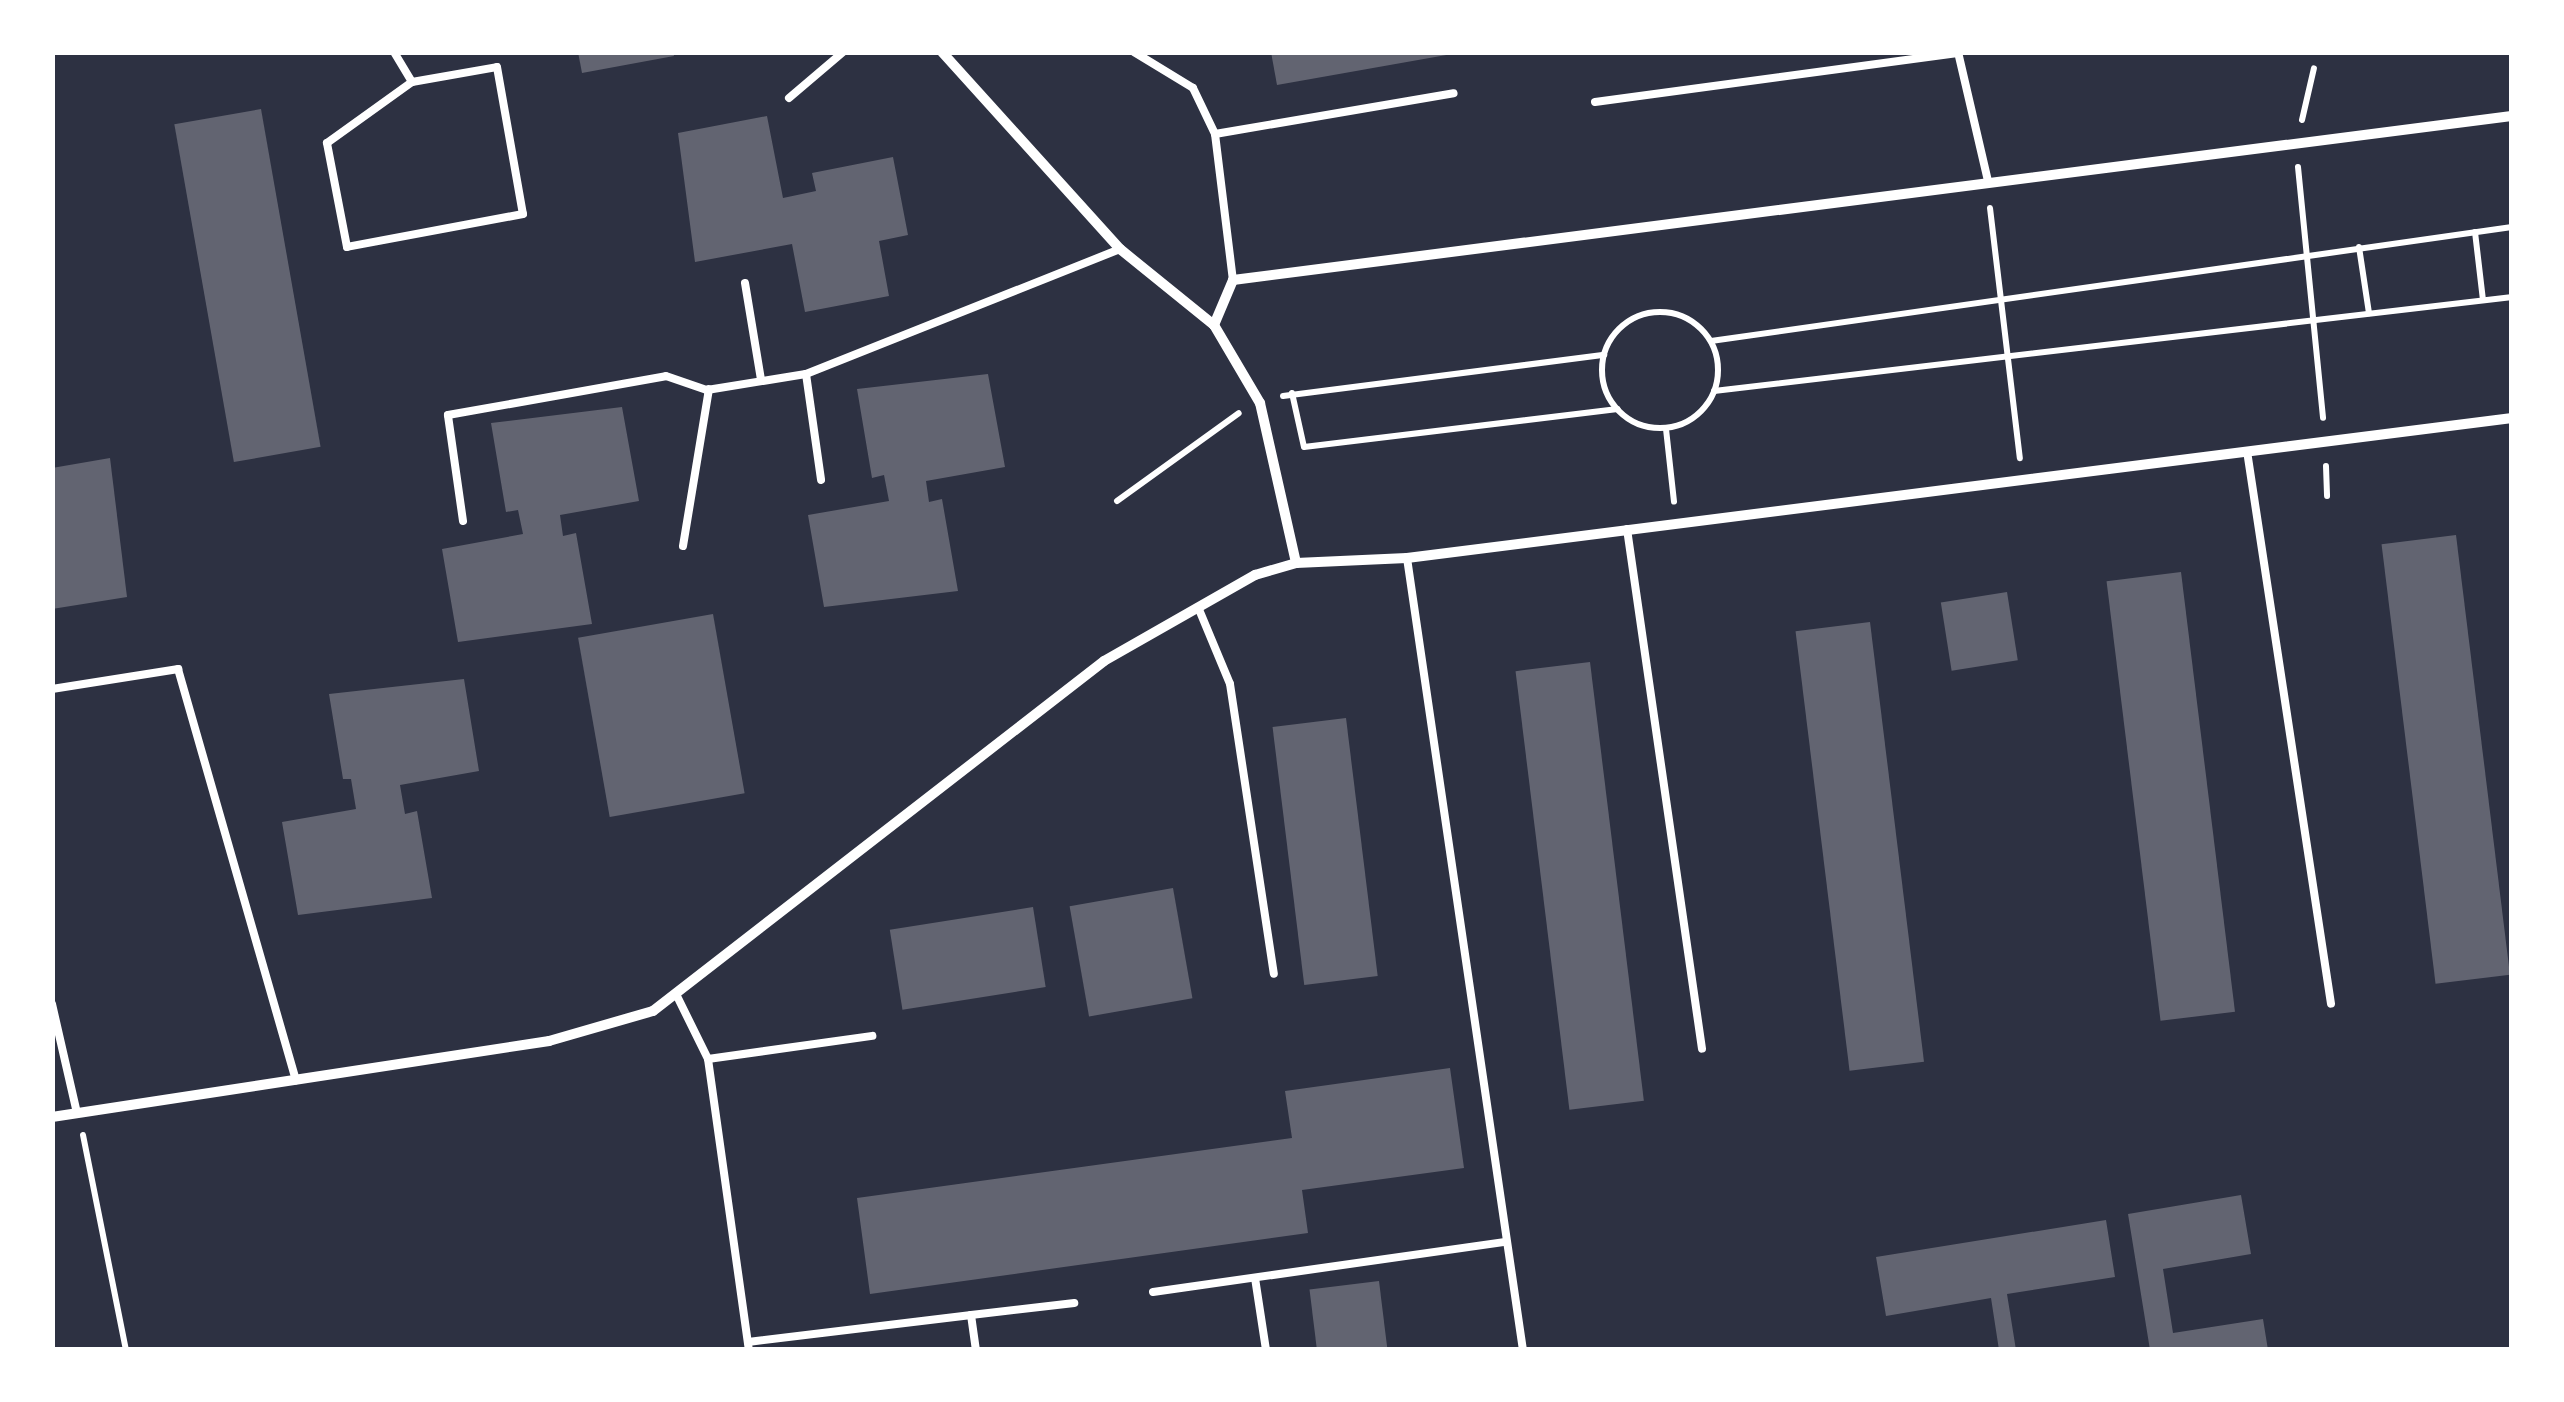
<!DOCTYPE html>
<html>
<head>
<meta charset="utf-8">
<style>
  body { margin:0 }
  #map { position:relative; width:2564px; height:1402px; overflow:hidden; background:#2d3142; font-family:Lora,serif }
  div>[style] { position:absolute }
  .building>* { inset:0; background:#626471; transform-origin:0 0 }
  .path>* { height:6px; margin:-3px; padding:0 3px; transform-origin:3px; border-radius:3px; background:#fff }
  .path>.ring { margin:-3px; padding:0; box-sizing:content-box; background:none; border:6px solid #fff; border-radius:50% }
  .service>* { height:8px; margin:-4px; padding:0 4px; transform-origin:4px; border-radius:4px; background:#fff }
  .minor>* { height:10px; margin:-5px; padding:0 5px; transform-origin:5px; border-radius:5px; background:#fff }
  span { translate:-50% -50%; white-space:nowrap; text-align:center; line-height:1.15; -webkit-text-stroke:10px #fff; paint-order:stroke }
  .frame { position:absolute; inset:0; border:55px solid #fff; pointer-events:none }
</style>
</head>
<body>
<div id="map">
  <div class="building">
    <i style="clip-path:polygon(578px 52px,673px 52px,674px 56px,582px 73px)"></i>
    <i style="clip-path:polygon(1271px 52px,1452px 52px,1452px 54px,1277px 85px)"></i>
    <i style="left:261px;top:109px;width:343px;height:88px;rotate:80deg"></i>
    <i style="clip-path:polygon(767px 116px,783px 198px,816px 191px,812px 173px,893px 157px,908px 235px,879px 241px,889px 296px,805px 312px,792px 244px,695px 262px,678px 133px)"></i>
    <i style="clip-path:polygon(988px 374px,1005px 467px,926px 481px,929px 502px,942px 499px,958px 591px,824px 607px,808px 515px,889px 501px,884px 475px,872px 478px,857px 389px)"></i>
    <i style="clip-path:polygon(622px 407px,639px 501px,560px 515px,563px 536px,576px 533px,592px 624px,458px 642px,442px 549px,523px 534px,518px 510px,506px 512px,491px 423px)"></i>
    <i style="clip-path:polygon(110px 458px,127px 597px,52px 609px,52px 468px)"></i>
    <i style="left:2456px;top:535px;width:443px;height:75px;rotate:83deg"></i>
    <i style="left:2181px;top:572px;width:443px;height:75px;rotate:83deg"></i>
    <i style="left:2007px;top:592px;width:69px;height:67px;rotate:81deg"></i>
    <i style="left:713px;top:614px;width:182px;height:137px;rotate:80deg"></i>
    <i style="left:1870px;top:622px;width:443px;height:75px;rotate:83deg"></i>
    <i style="left:1590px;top:662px;width:442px;height:75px;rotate:83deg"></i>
    <i style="clip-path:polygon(464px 679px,479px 771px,400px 785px,405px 814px,417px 811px,432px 898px,298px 915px,282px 822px,356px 809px,351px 779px,343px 779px,329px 694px)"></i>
    <i style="left:1346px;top:718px;width:260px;height:74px;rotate:83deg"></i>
    <i style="left:1173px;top:888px;width:112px;height:105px;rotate:80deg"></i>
    <i style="left:1033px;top:907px;width:81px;height:145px;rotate:81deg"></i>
    <i style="clip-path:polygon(1450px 1068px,1464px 1168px,1302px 1190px,1308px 1233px,870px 1294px,857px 1198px,1292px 1138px,1285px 1091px)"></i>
    <i style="clip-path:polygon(2241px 1195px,2251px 1254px,2163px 1269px,2173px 1333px,2263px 1319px,2268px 1350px,2150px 1350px,2128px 1214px)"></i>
    <i style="clip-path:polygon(2106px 1220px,2115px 1277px,2007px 1294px,2016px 1350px,1999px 1350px,1991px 1298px,1886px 1316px,1876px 1257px)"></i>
    <i style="left:1379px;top:1281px;width:69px;height:70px;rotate:83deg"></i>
  </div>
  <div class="path">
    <i style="left:2302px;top:120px;width:53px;rotate:-77deg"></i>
    <i style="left:2298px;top:167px;width:252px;rotate:84.3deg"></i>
    <i style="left:1990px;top:208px;width:252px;rotate:83.2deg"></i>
    <i style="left:2475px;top:232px;width:68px;rotate:83.3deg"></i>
    <i style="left:2359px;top:247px;width:67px;rotate:81.4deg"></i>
    <i class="ring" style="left:1602px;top:312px;width:110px;height:110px"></i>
    <i style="left:1711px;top:341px;width:809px;rotate:-8.1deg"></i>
    <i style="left:1714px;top:391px;width:804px;rotate:-6.72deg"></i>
    <i style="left:1292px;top:393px;width:55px;rotate:77.5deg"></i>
    <i style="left:1304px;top:447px;width:316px;rotate:-6.9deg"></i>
    <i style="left:1283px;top:396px;width:324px;rotate:-7.3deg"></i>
    <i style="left:1666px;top:429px;width:73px;rotate:83.7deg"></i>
    <i style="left:2326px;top:466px;width:30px;rotate:88deg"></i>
    <i style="left:1117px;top:501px;width:150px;rotate:-35.8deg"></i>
    <i style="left:83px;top:1135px;width:219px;rotate:78.7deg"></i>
  </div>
  <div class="service">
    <i style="left:394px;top:52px;width:35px;rotate:59deg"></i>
    <i style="left:1134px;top:52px;width:69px;rotate:31.4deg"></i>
    <i style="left:1193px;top:88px;width:51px;rotate:64.4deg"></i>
    <i style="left:1215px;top:134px;width:147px;rotate:83deg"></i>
    <i style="left:1958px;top:52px;width:132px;rotate:76.9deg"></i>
    <i style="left:497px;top:67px;width:149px;rotate:80deg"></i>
    <i style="left:523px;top:214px;width:179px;rotate:169.4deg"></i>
    <i style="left:347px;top:247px;width:106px;rotate:-100.9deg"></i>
    <i style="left:327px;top:143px;width:105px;rotate:-35.7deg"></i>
    <i style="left:412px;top:82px;width:86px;rotate:-10deg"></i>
    <i style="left:789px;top:98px;width:71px;rotate:-40.4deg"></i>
    <i style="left:1595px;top:102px;width:366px;rotate:-7.7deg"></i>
    <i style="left:1215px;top:134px;width:242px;rotate:-9.7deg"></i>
    <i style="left:745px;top:283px;width:98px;rotate:80.6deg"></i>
    <i style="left:806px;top:374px;width:107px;rotate:81.9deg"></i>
    <i style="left:2247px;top:451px;width:559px;rotate:81.36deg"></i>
    <i style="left:463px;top:521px;width:107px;rotate:-98.1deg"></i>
    <i style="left:448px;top:415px;width:221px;rotate:-10.1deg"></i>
    <i style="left:666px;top:376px;width:43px;rotate:18.9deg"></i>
    <i style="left:707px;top:390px;width:100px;rotate:-9.2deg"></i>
    <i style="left:806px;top:374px;width:338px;rotate:-21.7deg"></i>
    <i style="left:1627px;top:529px;width:525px;rotate:81.79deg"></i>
    <i style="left:683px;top:546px;width:159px;rotate:-80.6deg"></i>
    <i style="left:1407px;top:558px;width:800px;rotate:81.67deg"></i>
    <i style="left:1198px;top:607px;width:83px;rotate:67.4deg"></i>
    <i style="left:1230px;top:684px;width:293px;rotate:81.4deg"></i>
    <i style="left:52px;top:689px;width:128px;rotate:-9deg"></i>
    <i style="left:178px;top:669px;width:428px;rotate:74deg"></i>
    <i style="left:676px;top:994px;width:72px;rotate:63.8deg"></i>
    <i style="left:708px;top:1059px;width:294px;rotate:82deg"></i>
    <i style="left:52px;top:1004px;width:112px;rotate:77.1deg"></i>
    <i style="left:708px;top:1059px;width:166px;rotate:-8deg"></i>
    <i style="left:1255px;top:1278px;width:73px;rotate:81.3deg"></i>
    <i style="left:1153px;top:1292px;width:354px;rotate:-8.1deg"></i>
    <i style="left:971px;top:1315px;width:104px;rotate:-6.6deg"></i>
    <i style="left:748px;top:1342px;width:225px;rotate:-6.9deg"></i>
    <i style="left:971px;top:1315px;width:35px;rotate:82deg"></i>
  </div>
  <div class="minor">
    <i style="left:942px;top:52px;width:266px;rotate:47.9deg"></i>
    <i style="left:1120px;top:249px;width:121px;rotate:39deg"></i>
    <i style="left:1214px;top:325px;width:91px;rotate:59.5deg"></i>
    <i style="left:1260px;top:403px;width:164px;rotate:77.3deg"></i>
    <i style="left:1214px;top:325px;width:49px;rotate:-67.1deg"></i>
    <i style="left:1233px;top:280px;width:1289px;rotate:-7.31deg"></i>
    <i style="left:52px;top:1117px;width:503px;rotate:-8.69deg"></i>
    <i style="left:549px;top:1041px;width:108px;rotate:-16.1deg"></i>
    <i style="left:653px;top:1011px;width:571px;rotate:-37.81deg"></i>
    <i style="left:1104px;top:661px;width:174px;rotate:-29.7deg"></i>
    <i style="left:1255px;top:575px;width:43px;rotate:-16.3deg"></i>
    <i style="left:1296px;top:563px;width:111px;rotate:-2.6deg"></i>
    <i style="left:1407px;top:558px;width:1114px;rotate:-7.22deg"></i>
  </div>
  <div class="frame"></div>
</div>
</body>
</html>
